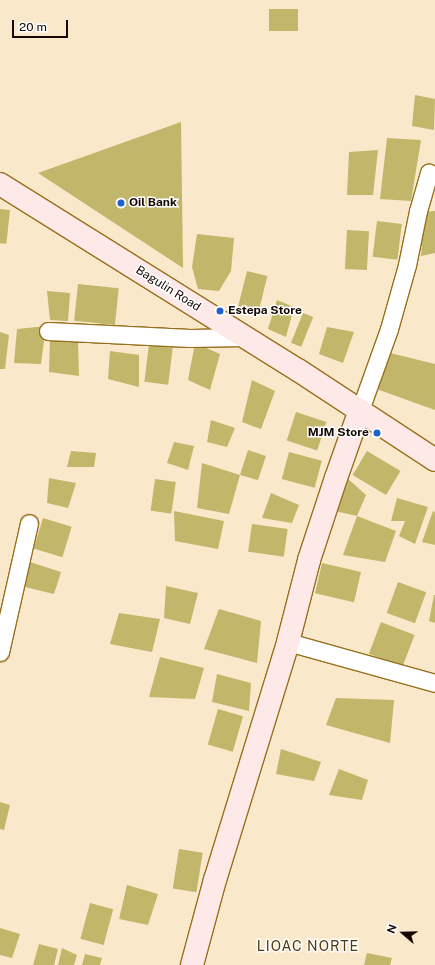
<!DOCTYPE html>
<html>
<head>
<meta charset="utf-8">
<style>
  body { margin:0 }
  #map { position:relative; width:435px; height:965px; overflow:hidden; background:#fae8ca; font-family:"Public Sans",sans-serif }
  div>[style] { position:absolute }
  .building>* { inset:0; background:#c2b66b; transform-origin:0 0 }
  .roads { filter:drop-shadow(1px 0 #986f1b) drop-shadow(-1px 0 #986f1b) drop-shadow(0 1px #986f1b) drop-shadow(0 -1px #986f1b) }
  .street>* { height:17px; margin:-8.5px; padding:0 8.5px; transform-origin:8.5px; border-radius:8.5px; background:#fff }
  .secondary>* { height:22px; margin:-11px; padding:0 11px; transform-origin:11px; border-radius:11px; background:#fde9e8 }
  .dots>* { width:11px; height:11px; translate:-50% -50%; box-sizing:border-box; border:2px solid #fff; border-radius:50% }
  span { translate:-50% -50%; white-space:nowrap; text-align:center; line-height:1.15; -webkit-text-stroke:3px #fff; paint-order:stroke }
  .poi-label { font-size:12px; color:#140800; font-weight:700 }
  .left { translate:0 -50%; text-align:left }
  .right { translate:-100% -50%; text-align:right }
  .street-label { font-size:12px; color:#140800 }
  .quarter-label { font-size:14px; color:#4f390e; letter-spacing:1px }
  .north { position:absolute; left:383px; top:913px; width:40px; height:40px; -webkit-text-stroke:3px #fff; paint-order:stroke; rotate:290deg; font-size:11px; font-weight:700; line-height:16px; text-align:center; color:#140800 }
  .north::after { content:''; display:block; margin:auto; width:14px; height:18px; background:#140800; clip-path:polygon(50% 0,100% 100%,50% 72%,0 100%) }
  .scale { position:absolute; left:12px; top:20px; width:56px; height:18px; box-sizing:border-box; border:2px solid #140800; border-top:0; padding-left:5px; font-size:12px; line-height:14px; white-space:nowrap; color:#140800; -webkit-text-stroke:3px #fff; paint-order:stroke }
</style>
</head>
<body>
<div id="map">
  <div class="building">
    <i style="left:298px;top:9px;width:22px;height:29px;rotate:90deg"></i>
    <i style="clip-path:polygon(415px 95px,435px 99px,434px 130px,412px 126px)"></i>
    <i style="clip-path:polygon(181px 122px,183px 268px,38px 173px)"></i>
    <i style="clip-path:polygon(387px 138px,421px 140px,411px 201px,380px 199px)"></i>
    <i style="clip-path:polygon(378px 150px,373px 195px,347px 195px,349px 152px)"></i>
    <i style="left:0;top:209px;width:10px;height:34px;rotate:6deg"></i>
    <i style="clip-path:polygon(435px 211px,435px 253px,421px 256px,424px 212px)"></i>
    <i style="left:377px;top:221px;width:25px;height:36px;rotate:7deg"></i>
    <i style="left:347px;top:230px;width:22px;height:39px;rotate:3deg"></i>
    <i style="clip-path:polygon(197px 234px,234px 238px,231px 271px,219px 291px,198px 289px,192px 267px)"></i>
    <i style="left:247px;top:271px;width:21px;height:40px;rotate:14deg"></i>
    <i style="left:78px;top:284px;width:41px;height:37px;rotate:6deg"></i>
    <i style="clip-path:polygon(47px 291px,70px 293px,68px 321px,50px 320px)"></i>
    <i style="clip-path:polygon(277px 300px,294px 307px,286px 337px,268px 329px)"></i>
    <i style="left:303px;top:313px;width:11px;height:32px;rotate:22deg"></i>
    <i style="clip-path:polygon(46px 326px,41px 364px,14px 363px,17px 329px)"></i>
    <i style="clip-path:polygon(327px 327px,354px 332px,343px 363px,319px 354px)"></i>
    <i style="clip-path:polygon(0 332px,9px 335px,5px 369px,0 369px)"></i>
    <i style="clip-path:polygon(50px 336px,78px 341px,79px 376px,49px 372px)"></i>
    <i style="clip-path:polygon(195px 343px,220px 354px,210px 390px,188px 380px)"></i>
    <i style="left:149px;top:344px;width:24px;height:38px;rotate:7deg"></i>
    <i style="clip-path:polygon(110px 351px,139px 355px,139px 387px,108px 379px)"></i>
    <i style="clip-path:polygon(382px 351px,435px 364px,435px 410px,371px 387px)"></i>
    <i style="clip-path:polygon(252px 380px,275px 391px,261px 429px,242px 422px)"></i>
    <i style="left:296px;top:412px;width:32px;height:30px;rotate:18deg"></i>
    <i style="clip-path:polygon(211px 420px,235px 428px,227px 447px,207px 442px)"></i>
    <i style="clip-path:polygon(174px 442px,194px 446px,188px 470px,167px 463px)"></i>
    <i style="clip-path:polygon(248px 450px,266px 456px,258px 480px,240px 475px,229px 514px,197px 508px,202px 463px,240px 475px)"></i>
    <i style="clip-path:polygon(71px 451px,96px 453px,94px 467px,67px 467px)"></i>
    <i style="left:367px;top:451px;width:39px;height:28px;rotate:31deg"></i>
    <i style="left:289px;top:452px;width:34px;height:28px;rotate:15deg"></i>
    <i style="clip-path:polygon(49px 478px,76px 483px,68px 508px,47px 503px)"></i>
    <i style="clip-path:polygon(347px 478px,366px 495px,357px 516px,335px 511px)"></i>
    <i style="left:155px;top:479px;width:21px;height:32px;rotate:8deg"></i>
    <i style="clip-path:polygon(271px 493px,299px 505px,292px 523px,262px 518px)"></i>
    <i style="clip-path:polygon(397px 498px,428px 507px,415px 544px,399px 536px,405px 521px,391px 521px)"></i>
    <i style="clip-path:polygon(174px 511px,224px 521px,218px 549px,175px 541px)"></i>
    <i style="clip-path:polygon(433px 511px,435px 512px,435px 545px,422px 542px)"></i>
    <i style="clip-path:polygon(357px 516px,396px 531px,385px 562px,343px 555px)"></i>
    <i style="left:43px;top:518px;width:30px;height:32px;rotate:17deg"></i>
    <i style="left:252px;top:524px;width:36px;height:28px;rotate:8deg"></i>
    <i style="clip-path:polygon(30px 562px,61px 572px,54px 594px,25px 587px)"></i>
    <i style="left:322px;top:563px;width:40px;height:31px;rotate:13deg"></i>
    <i style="left:398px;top:582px;width:30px;height:33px;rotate:20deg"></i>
    <i style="clip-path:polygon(166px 586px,198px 593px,190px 624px,164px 618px)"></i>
    <i style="clip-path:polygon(434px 595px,435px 595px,435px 623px,429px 621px)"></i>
    <i style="clip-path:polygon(219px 609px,261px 621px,257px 663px,204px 649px)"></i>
    <i style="clip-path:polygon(119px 613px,160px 619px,152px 652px,110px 644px)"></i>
    <i style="left:381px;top:622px;width:36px;height:34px;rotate:21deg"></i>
    <i style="clip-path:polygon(160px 657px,204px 668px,195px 699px,149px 697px)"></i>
    <i style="clip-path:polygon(217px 674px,251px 683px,249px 711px,212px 702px)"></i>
    <i style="clip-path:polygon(336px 698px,394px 700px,390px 743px,326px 725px)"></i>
    <i style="left:218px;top:709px;width:26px;height:37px;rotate:16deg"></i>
    <i style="clip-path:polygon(281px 749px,321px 762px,314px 781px,276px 774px)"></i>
    <i style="clip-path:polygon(339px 769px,368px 780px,362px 800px,329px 795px)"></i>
    <i style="clip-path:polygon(0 802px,10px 805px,4px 830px,0 829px)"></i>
    <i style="left:179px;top:849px;width:24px;height:40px;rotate:9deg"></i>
    <i style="clip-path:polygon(127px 885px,158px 894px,148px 925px,119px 919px)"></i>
    <i style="left:90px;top:903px;width:24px;height:37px;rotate:15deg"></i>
    <i style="clip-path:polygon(0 928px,20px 934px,12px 958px,0 955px)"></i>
    <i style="clip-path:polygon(39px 944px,58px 949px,54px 965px,33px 965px)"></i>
    <i style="clip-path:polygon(62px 948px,77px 955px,74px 965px,58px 965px)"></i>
    <i style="clip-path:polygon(367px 953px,392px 958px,390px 965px,364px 965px)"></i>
    <i style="clip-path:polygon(85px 954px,102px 958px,100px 965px,82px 965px)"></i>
  </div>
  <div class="roads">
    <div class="street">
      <i style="left:48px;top:331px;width:142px;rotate:2.8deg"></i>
      <i style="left:190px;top:338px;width:54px;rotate:-1.1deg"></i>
      <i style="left:360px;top:410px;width:86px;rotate:-70.3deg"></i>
      <i style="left:389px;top:329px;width:66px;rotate:-74.3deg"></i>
      <i style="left:407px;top:265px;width:55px;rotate:-78.5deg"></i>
      <i style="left:418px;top:211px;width:40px;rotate:-74deg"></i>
      <i style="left:288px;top:642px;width:153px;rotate:15.6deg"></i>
      <i style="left:0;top:652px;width:132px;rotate:-77.3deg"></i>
    </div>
    <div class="secondary">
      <i style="left:0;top:184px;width:351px;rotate:32deg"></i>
      <i style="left:298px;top:370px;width:164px;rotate:33.3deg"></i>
      <i style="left:192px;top:965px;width:88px;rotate:-74.9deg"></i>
      <i style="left:215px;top:880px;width:249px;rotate:-72.9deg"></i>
      <i style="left:288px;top:642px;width:85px;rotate:-75.6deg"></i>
      <i style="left:309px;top:560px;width:86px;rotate:-71.8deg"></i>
      <i style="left:336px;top:478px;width:72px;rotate:-70.6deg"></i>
    </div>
  </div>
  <div class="dots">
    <i style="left:121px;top:203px;background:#2061cd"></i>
    <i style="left:220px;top:311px;background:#2061cd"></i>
    <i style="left:377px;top:433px;background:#2061cd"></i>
  </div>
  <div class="poi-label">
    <span class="left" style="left:129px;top:203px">Oil Bank</span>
    <span class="left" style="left:228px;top:311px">Estepa Store</span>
    <span class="right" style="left:369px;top:433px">MJM Store</span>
  </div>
  <div class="street-label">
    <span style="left:168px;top:289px;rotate:32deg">Bagulin Road</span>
  </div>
  <div class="quarter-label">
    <span style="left:308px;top:946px">LIOAC NORTE</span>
  </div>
  <div class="north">N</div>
  <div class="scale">20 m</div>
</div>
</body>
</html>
